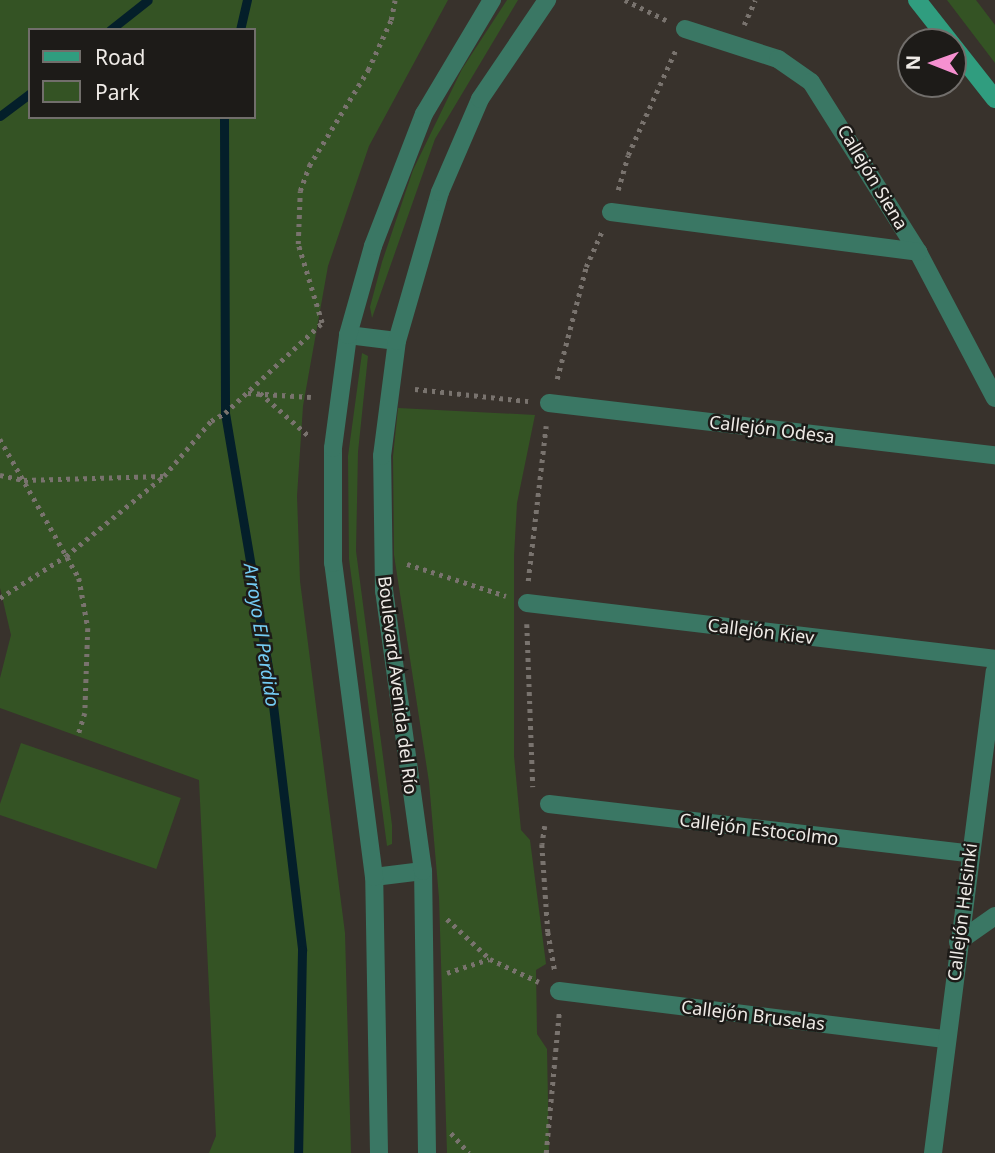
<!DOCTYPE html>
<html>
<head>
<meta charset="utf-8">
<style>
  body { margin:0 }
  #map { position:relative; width:995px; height:1153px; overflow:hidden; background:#38322c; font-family:"Noto Sans",sans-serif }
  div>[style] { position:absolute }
  .green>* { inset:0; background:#345324; transform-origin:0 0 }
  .stream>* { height:9px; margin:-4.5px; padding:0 4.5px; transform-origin:4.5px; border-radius:4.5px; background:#041f2a }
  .path>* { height:4.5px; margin-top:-2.25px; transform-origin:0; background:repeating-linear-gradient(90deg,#79736e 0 3.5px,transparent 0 8.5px) }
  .street>* { height:18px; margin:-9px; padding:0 9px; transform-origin:9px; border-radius:9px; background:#3a7764 }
  .secondary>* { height:18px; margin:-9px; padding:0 9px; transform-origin:9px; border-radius:9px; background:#309d7f }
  span { translate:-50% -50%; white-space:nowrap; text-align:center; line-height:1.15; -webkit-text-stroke:5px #1d1b18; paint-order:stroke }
  .street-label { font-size:18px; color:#efebe7 }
  .water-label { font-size:19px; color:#74ccf4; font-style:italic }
  .legend { position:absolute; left:28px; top:28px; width:228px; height:91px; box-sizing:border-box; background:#1d1b18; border:2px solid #716e6b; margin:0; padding:9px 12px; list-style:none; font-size:21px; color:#efebe7 }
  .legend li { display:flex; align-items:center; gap:14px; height:35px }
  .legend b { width:35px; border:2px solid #716e6b }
  .north { position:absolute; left:897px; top:28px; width:70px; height:70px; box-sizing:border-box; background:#1d1b18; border:2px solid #716e6b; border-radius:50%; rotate:271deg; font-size:19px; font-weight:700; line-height:28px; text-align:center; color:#efebe7 }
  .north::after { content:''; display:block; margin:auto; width:24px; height:32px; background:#f690d0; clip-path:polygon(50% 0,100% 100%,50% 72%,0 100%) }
</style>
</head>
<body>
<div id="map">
  <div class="green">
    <i style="clip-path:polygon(evenodd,0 0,448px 0,369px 146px,328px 266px,303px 406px,297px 496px,300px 581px,345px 933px,351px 1153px,209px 1153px,216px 1136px,199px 780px,0 708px,0 678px,11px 635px,0 588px,0 0,30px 30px,254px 30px,254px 117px,30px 117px,30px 30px)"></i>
    <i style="clip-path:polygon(507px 0,518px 0,435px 139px,372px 318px,370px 307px,382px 262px,413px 170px,462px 69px)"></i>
    <i style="clip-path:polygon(947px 0,976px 0,995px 25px,995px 63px)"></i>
    <i style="clip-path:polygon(362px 353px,368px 356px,358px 452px,356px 551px,392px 825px,392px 844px,387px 846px,349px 559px,348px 456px)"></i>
    <i style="clip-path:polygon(398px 408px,535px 415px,517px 503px,514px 556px,514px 756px,521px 830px,530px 840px,546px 964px,536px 970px,537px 1034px,547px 1049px,549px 1153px,447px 1153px,439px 898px,429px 782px,394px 555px,393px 456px)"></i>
    <i style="left:21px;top:743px;width:169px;height:75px;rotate:19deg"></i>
  </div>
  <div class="stream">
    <i style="left:110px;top:30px;width:48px;rotate:-38.3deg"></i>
    <i style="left:240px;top:30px;width:31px;rotate:-77deg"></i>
    <i style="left:0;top:116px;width:38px;rotate:-37deg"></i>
    <i style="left:224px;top:117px;width:296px;rotate:89.8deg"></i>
    <i style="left:225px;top:413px;width:271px;rotate:80.4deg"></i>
    <i style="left:270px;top:680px;width:272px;rotate:83.2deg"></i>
    <i style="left:302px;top:950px;width:203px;rotate:91.1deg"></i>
  </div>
  <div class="path">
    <i style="left:625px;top:0;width:46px;rotate:26deg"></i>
    <i style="left:744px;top:25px;width:27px;rotate:-66deg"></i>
    <i style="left:618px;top:190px;width:36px;rotate:-74deg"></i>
    <i style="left:628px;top:155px;width:116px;rotate:-65.6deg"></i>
    <i style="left:557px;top:379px;width:116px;rotate:-75.5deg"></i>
    <i style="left:586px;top:267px;width:39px;rotate:-66deg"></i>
    <i style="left:415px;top:389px;width:114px;rotate:6.1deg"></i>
    <i style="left:248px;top:393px;width:63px;rotate:3.6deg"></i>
    <i style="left:260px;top:393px;width:65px;rotate:41.3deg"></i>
    <i style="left:0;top:439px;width:160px;rotate:60.4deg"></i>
    <i style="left:79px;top:578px;width:51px;rotate:79.8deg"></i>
    <i style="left:88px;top:628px;width:85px;rotate:92deg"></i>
    <i style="left:85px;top:713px;width:24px;rotate:107deg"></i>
    <i style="left:0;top:475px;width:25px;rotate:12deg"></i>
    <i style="left:24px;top:480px;width:139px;rotate:-1.6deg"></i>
    <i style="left:407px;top:564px;width:104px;rotate:17.9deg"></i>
    <i style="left:528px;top:581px;width:156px;rotate:-83.4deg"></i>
    <i style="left:0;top:598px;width:78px;rotate:-32.5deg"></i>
    <i style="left:66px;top:556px;width:127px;rotate:-39.2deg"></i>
    <i style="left:164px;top:476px;width:72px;rotate:-49.5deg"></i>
    <i style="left:211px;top:421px;width:16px;rotate:-30deg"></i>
    <i style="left:225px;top:413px;width:132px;rotate:-42.9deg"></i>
    <i style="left:322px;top:323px;width:83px;rotate:-106.9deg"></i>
    <i style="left:298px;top:244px;width:53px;rotate:-87.8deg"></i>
    <i style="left:300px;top:191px;width:27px;rotate:-70deg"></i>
    <i style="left:309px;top:166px;width:113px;rotate:-58.4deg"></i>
    <i style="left:368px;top:70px;width:55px;rotate:-65.3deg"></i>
    <i style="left:391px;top:20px;width:20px;rotate:-79deg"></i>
    <i style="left:527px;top:624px;width:163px;rotate:87.9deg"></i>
    <i style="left:545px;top:826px;width:18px;rotate:99deg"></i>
    <i style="left:542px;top:844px;width:88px;rotate:86.1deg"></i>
    <i style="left:548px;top:932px;width:39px;rotate:80deg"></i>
    <i style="left:447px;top:919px;width:59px;rotate:42.9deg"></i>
    <i style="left:490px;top:959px;width:54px;rotate:25.1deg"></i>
    <i style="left:447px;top:973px;width:44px;rotate:-18.4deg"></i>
    <i style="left:451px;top:1133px;width:27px;rotate:48deg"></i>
    <i style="left:546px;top:1153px;width:140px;rotate:-84.7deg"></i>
  </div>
  <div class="street">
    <i style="left:685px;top:29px;width:98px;rotate:17.9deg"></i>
    <i style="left:778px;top:59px;width:40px;rotate:34.9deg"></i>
    <i style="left:811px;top:82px;width:201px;rotate:57.8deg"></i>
    <i style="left:918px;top:252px;width:165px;rotate:62.2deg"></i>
    <i style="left:611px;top:212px;width:310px;rotate:7.4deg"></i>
    <i style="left:348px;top:335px;width:49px;rotate:7deg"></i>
    <i style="left:549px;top:403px;width:449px;rotate:6.7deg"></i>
    <i style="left:527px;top:603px;width:471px;rotate:6.8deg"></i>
    <i style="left:549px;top:804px;width:423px;rotate:6.7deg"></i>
    <i style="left:374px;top:877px;width:49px;rotate:-7deg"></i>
    <i style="left:958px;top:942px;width:45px;rotate:-35.1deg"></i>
    <i style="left:559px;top:991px;width:391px;rotate:7.1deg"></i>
    <i style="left:379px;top:1153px;width:276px;rotate:-91deg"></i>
    <i style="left:374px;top:877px;width:317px;rotate:-97.4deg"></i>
    <i style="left:333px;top:563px;width:115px;rotate:-90deg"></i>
    <i style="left:333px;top:448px;width:114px;rotate:-82.4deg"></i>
    <i style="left:348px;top:335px;width:92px;rotate:-74.3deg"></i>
    <i style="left:373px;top:246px;width:142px;rotate:-68.9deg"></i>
    <i style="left:424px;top:114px;width:133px;rotate:-59.2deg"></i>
    <i style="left:427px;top:1153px;width:282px;rotate:-90.8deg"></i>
    <i style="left:423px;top:871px;width:283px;rotate:-97.9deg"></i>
    <i style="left:384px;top:591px;width:135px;rotate:-90.8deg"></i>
    <i style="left:382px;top:456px;width:116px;rotate:-82.6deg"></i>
    <i style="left:397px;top:341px;width:155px;rotate:-73.9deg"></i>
    <i style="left:440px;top:192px;width:101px;rotate:-66.7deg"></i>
    <i style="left:480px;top:99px;width:120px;rotate:-55.9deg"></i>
    <i style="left:933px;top:1153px;width:486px;rotate:-82.7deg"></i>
  </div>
  <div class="secondary">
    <i style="left:917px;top:0;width:126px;rotate:51.8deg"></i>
  </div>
  <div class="street-label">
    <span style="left:873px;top:177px;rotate:59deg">Callejón Siena</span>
    <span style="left:772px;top:429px;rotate:7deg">Callejón Odesa</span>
    <span style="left:761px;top:631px;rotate:7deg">Callejón Kiev</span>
    <span style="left:398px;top:685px;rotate:83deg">Boulevard Avenida del Río</span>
    <span style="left:759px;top:829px;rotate:7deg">Callejón Estocolmo</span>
    <span style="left:962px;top:912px;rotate:-83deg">Callejón Helsinki</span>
    <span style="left:753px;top:1015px;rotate:7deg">Callejón Bruselas</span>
  </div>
  <div class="water-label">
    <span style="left:261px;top:635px;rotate:81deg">Arroyo El Perdido</span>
  </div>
  <ul class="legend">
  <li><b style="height:9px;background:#309d7f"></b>Road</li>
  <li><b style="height:19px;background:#345324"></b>Park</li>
  </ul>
  <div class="north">N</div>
</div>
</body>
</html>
